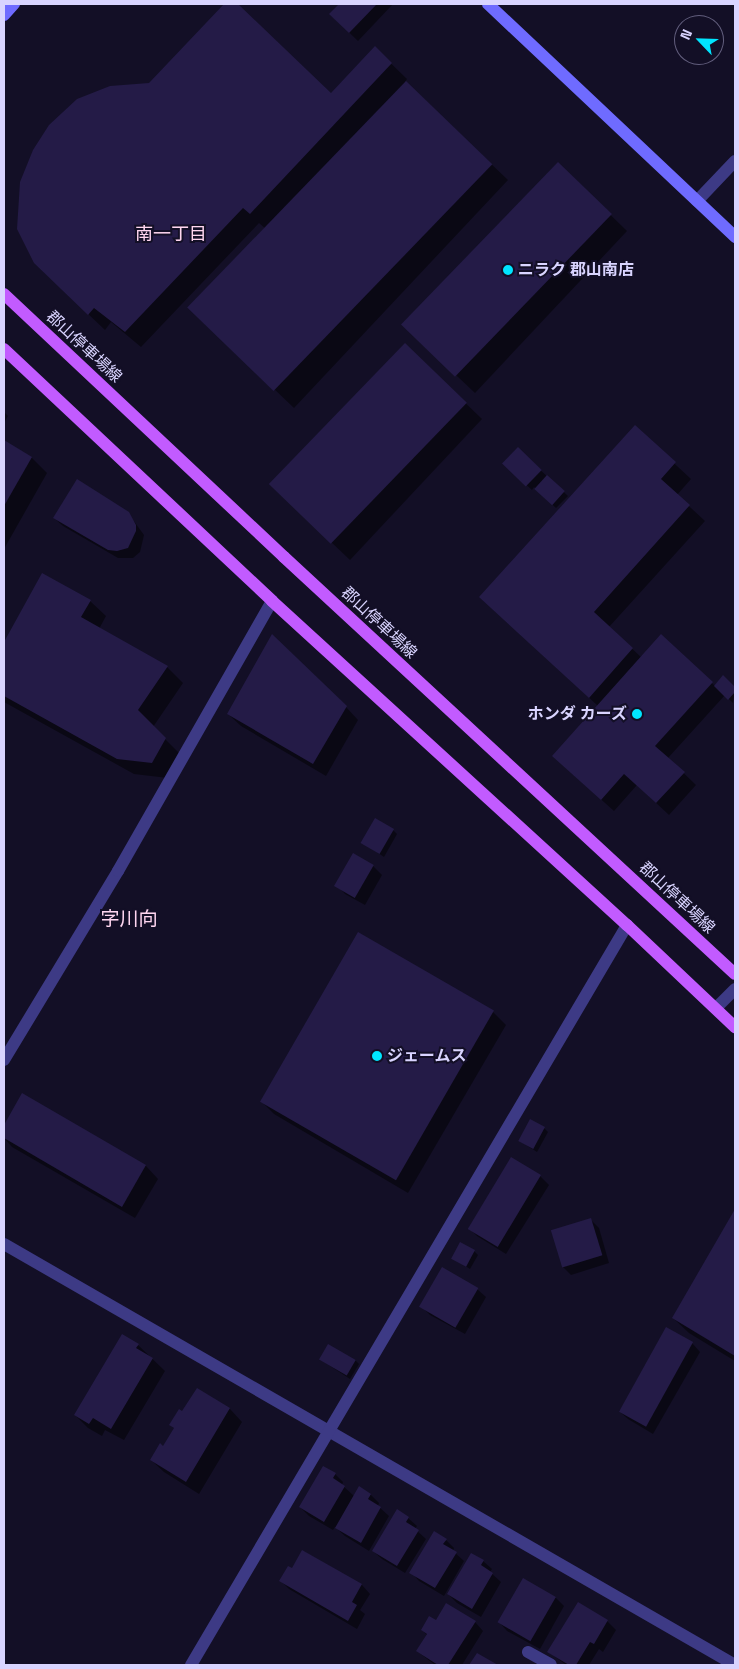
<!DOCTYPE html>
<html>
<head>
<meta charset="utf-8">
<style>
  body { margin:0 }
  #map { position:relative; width:739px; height:1669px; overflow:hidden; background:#130f26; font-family:"Space Grotesk","Noto Sans JP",sans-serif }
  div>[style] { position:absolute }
  .shadow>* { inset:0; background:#0007 }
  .building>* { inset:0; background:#241b47; transform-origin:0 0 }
  .lane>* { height:12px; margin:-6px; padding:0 6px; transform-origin:6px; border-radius:6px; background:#3d3a85 }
  .street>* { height:12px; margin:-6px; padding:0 6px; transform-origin:6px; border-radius:6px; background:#3d3a85 }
  .secondary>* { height:12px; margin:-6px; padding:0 6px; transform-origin:6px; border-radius:6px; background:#6f6bff }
  .primary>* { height:12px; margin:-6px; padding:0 6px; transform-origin:6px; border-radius:6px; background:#c25bff }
  .dots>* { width:14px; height:14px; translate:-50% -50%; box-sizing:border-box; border:2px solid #130f26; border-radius:50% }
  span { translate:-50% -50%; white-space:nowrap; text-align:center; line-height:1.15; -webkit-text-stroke:4px #130f26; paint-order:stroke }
  .poi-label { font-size:16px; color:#d9d4ff; font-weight:700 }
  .left { translate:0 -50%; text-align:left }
  .right { translate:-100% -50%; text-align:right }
  .street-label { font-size:16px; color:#d9d4ff }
  .neighbourhood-label { font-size:18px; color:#ffd6f0 }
  .quarter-label { font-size:19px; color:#ffd6f0 }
  .frame { position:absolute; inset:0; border:5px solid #d9d4ff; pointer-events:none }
  .north { position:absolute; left:674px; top:15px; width:50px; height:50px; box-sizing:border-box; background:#130f26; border:1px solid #625e7d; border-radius:50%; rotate:294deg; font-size:14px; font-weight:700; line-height:20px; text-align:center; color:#d9d4ff }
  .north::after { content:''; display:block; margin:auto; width:18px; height:22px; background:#00e5ff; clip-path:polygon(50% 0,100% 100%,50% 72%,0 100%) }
</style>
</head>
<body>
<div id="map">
  <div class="shadow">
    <i style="clip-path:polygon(226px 4px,236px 4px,331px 94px,375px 48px,407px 79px,405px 82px,508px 180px,294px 408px,207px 325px,267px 230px,259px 223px,141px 347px,111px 322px,105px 330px,44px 272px,150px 84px)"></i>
    <i style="clip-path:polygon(340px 4px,393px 4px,358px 41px,330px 14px)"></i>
    <i style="clip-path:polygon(558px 164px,627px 231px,475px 393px,420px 341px)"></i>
    <i style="clip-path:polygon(405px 345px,482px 419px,350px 560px,288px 501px)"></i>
    <i style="clip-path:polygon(4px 412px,8px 416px,4px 423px)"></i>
    <i style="clip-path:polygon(635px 427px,691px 479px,677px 495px,705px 521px,609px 627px,642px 658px,661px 636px,715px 686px,723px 677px,735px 688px,733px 703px,725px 695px,668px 758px,696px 785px,669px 815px,637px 785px,614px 811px,566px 768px,598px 706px,481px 597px)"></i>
    <i style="clip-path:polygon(4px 442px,32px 458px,47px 473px,4px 549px)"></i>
    <i style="clip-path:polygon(518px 449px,568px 496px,556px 508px,534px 487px,532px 490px,508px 468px)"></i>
    <i style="clip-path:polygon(128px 513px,144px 535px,140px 552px,133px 558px,118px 558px,63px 526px,54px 518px)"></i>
    <i style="clip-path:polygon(42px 574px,90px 601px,106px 616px,99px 629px,167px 667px,183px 683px,153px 727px,181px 755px,168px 778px,134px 774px,4px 702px,4px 644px)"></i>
    <i style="clip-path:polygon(346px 707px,358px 720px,326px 776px,241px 726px,228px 714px)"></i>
    <i style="clip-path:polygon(393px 830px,397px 834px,384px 857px,362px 842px)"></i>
    <i style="clip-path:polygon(354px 855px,373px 866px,382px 875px,365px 905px,345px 894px,337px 885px)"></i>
    <i style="clip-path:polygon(493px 1012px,506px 1025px,408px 1193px,274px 1114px,261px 1101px)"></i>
    <i style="clip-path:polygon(22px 1095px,146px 1166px,158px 1179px,135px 1218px,12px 1147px,4px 1138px,4px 1127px)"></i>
    <i style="clip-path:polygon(544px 1128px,548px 1132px,537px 1152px,520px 1141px)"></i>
    <i style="clip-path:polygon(540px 1176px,549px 1185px,506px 1254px,477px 1236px,469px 1228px)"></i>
    <i style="clip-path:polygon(735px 1212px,735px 1361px,689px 1333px,673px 1318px)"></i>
    <i style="clip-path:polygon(591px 1220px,599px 1228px,609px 1263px,571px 1275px,562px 1266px)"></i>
    <i style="clip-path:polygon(474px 1251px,478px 1255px,470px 1269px,453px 1258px)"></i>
    <i style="clip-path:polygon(477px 1289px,486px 1297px,465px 1334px,430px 1315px,422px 1307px)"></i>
    <i style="clip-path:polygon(692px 1343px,700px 1352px,653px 1434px,628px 1419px,619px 1411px)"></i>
    <i style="clip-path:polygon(138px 1345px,165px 1371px,124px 1440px,105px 1430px,102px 1436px,88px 1428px,75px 1415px)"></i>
    <i style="clip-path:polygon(321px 1360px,355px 1360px,359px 1364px,350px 1379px)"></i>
    <i style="clip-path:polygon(197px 1390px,230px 1409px,242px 1422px,199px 1494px,164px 1472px,151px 1460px,163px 1448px,175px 1429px,170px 1425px,183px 1413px)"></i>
    <i style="clip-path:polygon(335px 1474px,343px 1482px,342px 1485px,354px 1496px,359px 1488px,371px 1495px,379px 1503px,378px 1506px,389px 1516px,369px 1551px,345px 1536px,335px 1527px,333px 1530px,309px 1516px,300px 1507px)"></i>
    <i style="clip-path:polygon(397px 1511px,408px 1518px,417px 1526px,415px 1529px,426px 1539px,405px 1573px,382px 1559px,373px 1551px)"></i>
    <i style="clip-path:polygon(446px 1540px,454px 1548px,453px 1551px,464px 1561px,444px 1596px,419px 1581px,411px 1572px)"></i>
    <i style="clip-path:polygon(303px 1551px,362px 1585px,370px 1594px,360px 1610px,365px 1614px,357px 1629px,289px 1589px,281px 1581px,292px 1570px)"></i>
    <i style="clip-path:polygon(483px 1561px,492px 1569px,490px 1572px,501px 1582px,481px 1617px,457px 1603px,448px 1594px)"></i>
    <i style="clip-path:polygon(523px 1580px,556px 1598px,564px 1606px,540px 1649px,507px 1631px,499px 1622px)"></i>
    <i style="clip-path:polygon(578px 1604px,607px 1621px,616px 1630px,603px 1652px,599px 1649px,589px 1665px,566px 1665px,549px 1652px)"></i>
    <i style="clip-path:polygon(436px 1622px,475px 1622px,483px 1631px,462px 1665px,435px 1665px,417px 1651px,427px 1635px,422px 1630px)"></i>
  </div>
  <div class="building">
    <i style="clip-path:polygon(224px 4px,238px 4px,331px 93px,375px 46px,392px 63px,250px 214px,243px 208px,125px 332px,94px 308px,88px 315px,34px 263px,17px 229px,20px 182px,33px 150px,49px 125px,77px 99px,110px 86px,149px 83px)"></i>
    <i style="clip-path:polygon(339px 4px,377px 4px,349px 33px,329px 14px)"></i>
    <i style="left:406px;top:81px;width:120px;height:315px;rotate:44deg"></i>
    <i style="left:558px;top:162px;width:75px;height:226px;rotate:44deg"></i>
    <i style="left:405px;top:343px;width:86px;height:196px;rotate:44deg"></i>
    <i style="clip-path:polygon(635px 425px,676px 462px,661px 479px,690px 505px,594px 612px,633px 648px,589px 698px,479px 597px)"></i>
    <i style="clip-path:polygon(4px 440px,32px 457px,4px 506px)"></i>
    <i style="left:518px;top:447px;width:33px;height:23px;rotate:44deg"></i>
    <i style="left:547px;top:475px;width:24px;height:19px;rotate:42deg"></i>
    <i style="clip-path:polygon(77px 479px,129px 512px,136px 525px,136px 531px,128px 548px,117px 551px,108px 550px,53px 518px)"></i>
    <i style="clip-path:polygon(42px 573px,91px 600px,81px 617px,168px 666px,138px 710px,166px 738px,152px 763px,117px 759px,4px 696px,4px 642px)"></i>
    <i style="clip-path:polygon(272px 634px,347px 706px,313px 764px,227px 714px)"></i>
    <i style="clip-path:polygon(661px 634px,713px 682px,655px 746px,685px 772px,656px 803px,624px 774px,601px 800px,552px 756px)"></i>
    <i style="clip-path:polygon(723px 675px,735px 687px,735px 692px,728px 700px,714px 686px)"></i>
    <i style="left:375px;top:818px;width:22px;height:29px;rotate:30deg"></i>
    <i style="left:353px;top:853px;width:24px;height:38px;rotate:30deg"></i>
    <i style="left:358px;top:932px;width:157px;height:196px;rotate:30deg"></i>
    <i style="clip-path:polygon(22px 1093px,146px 1165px,122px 1207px,4px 1138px,4px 1125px)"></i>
    <i style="left:530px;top:1119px;width:17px;height:25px;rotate:28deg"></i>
    <i style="left:511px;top:1157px;width:35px;height:84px;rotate:31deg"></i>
    <i style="clip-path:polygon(735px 1209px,735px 1356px,672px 1318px)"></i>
    <i style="left:591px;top:1218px;width:39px;height:42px;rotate:73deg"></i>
    <i style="left:460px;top:1242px;width:17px;height:19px;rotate:28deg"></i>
    <i style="left:442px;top:1267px;width:42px;height:46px;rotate:30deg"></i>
    <i style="left:666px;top:1327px;width:31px;height:97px;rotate:29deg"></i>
    <i style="clip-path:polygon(122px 1334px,139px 1344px,136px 1348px,153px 1358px,111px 1429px,93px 1418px,89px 1424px,74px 1415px)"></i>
    <i style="left:328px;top:1344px;width:32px;height:18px;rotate:30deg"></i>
    <i style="clip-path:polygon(197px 1388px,230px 1408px,186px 1482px,150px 1460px,160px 1443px,163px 1446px,174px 1428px,169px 1425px,179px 1409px,182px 1411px)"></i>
    <i style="clip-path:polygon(323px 1466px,336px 1473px,333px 1478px,345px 1486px,324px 1522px,299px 1507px)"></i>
    <i style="clip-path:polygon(359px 1486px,371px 1494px,368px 1499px,381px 1507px,361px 1543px,335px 1528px)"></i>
    <i style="clip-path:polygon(397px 1509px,409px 1517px,406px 1522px,419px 1530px,397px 1566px,372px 1551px)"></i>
    <i style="clip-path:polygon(434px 1531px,447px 1539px,443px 1544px,457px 1552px,435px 1588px,409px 1573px)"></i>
    <i style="clip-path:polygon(302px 1550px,362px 1584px,352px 1602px,357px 1605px,348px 1621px,279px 1581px,288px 1566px,292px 1568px)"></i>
    <i style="clip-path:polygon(471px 1553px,484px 1560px,481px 1565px,493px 1573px,472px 1609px,447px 1594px)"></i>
    <i style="left:523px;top:1578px;width:38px;height:51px;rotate:30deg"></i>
    <i style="clip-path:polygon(578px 1602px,608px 1620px,594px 1644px,590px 1642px,576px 1665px,569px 1665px,547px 1652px)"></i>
    <i style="clip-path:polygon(446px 1603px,476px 1621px,448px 1665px,438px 1665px,416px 1651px,427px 1634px,421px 1630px,429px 1616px,436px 1620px)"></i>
    <i style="clip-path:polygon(477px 1653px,498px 1665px,469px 1665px)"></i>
  </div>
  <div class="lane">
    <i style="left:697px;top:201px;width:55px;rotate:-46.5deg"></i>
  </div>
  <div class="street">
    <i style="left:716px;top:1008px;width:27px;rotate:-45deg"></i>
    <i style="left:4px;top:1060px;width:221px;rotate:-58.9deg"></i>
    <i style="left:118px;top:871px;width:311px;rotate:-60.3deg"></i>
    <i style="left:4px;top:1244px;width:844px;rotate:29.94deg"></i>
    <i style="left:528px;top:1652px;width:26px;rotate:29deg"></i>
    <i style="left:191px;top:1665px;width:859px;rotate:-59.49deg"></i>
  </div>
  <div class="secondary">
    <i style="left:488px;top:4px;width:340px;rotate:43.3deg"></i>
    <i style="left:4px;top:15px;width:15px;rotate:-48deg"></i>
  </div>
  <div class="primary">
    <i style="left:4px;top:294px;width:384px;rotate:43.2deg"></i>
    <i style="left:284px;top:557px;width:614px;rotate:42.76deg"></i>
    <i style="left:4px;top:349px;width:368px;rotate:43.2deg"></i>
    <i style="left:272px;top:601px;width:481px;rotate:42.4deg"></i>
    <i style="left:627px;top:925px;width:149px;rotate:43.4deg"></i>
  </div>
  <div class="dots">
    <i style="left:508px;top:270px;background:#00e5ff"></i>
    <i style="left:637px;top:714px;background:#00e5ff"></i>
    <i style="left:377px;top:1056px;background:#00e5ff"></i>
  </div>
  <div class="poi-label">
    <span class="left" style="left:518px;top:270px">ニラク 郡山南店</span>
    <span class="right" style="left:627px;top:714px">ホンダ カーズ</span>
    <span class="left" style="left:387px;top:1056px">ジェームス</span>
  </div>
  <div class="street-label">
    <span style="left:84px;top:347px;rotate:43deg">郡山停車場線</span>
    <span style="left:379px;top:623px;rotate:43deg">郡山停車場線</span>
    <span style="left:677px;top:898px;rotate:43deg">郡山停車場線</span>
  </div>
  <div class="neighbourhood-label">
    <span style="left:171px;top:234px">南一丁目</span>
  </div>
  <div class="quarter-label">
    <span style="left:129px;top:919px">字川向</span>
  </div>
  <div class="frame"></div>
  <div class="north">N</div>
</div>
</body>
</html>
